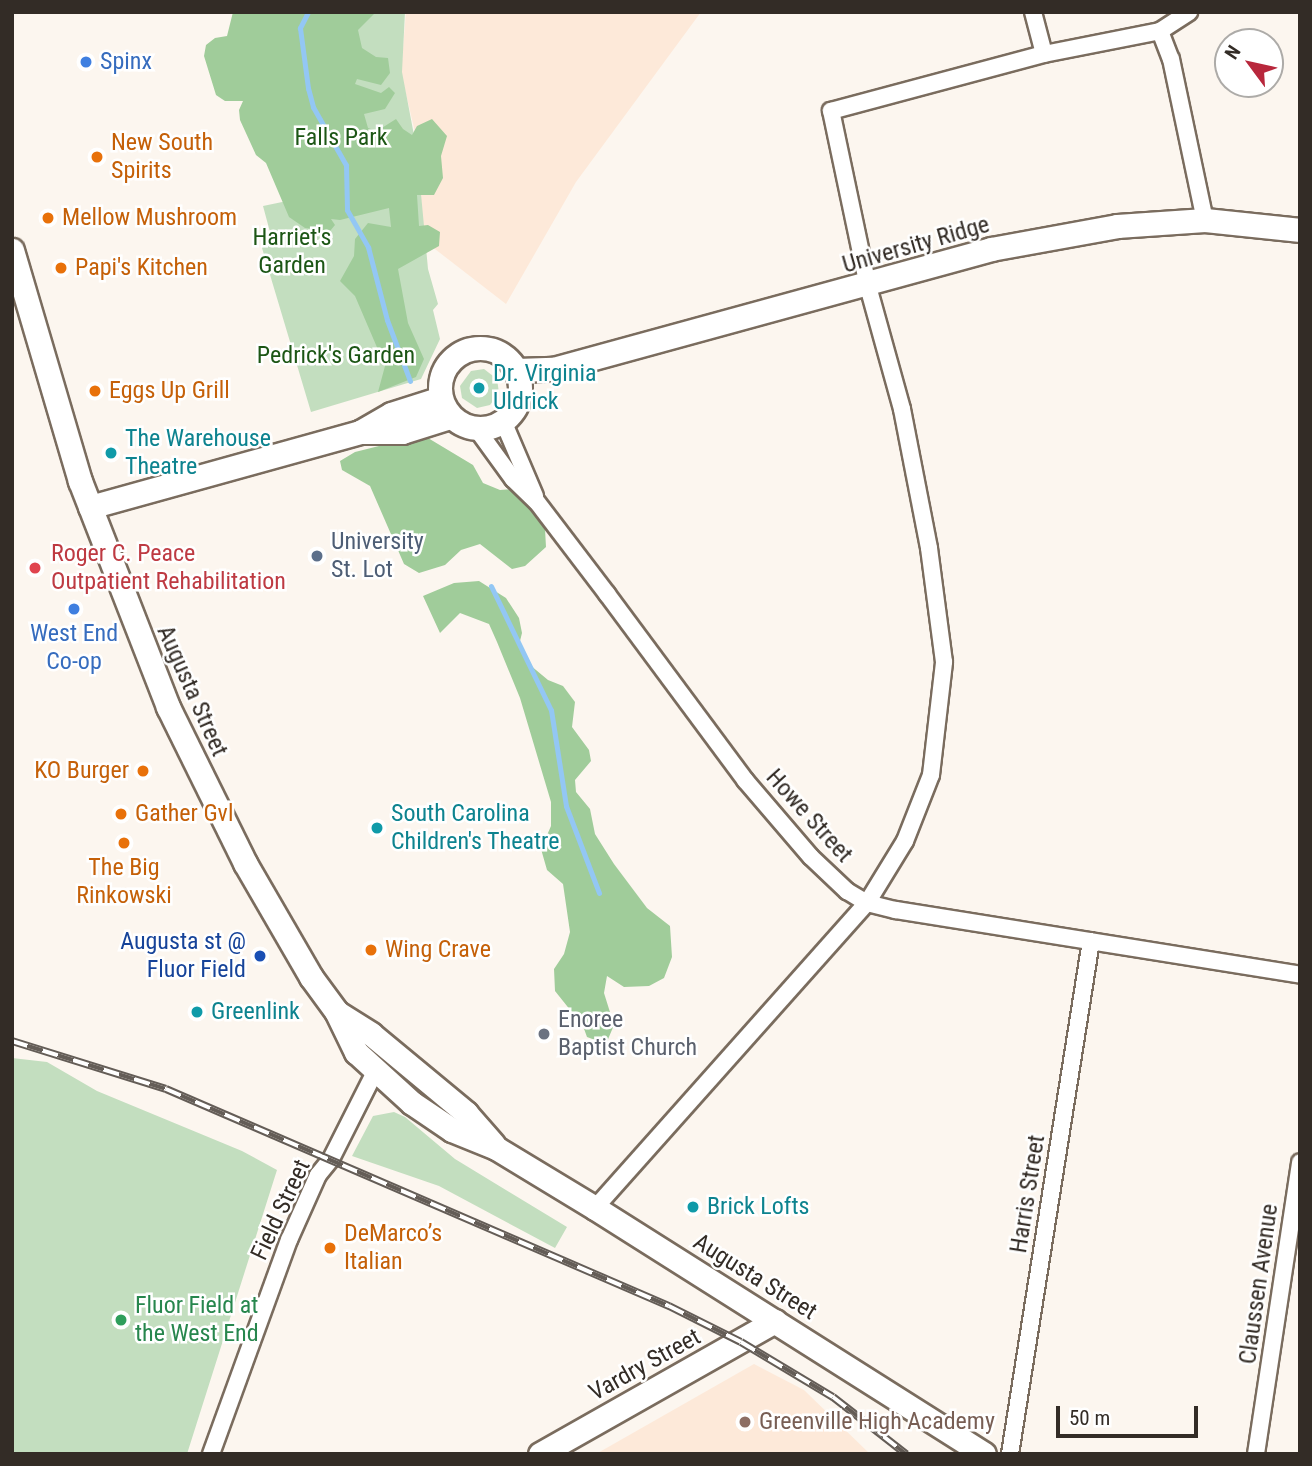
<!DOCTYPE html>
<html>
<head>
<meta charset="utf-8">
<style>
  body { margin:0 }
  #map { position:relative; width:1312px; height:1466px; overflow:hidden; background:#fcf6ef; font-family:"Roboto Condensed",sans-serif }
  div>[style] { position:absolute }
  .education>* { inset:0; background:#fde9d9 }
  .green>* { inset:0; background:#c3debf }
  .forest>* { inset:0; background:#a0cc9a }
  .stream>* { height:5px; margin:-2.5px; padding:0 2.5px; transform-origin:2.5px; border-radius:2.5px; background:#93c7f4 }
  .roads { filter:drop-shadow(2px 0 #7a6c5e) drop-shadow(-2px 0 #7a6c5e) drop-shadow(0 2px #7a6c5e) drop-shadow(0 -2px #7a6c5e) }
  .street>* { height:16px; margin:-8px; padding:0 8px; transform-origin:8px; border-radius:8px; background:#fff }
  .secondary>* { height:23px; margin:-11.5px; padding:0 11.5px; transform-origin:11.5px; border-radius:11.5px; background:#fff }
  .secondary>.ring { margin:-11.5px; padding:0; box-sizing:content-box; background:none; border:23px solid #fff; border-radius:50% }
  .rail>* { height:8px; margin-top:-4px; transform-origin:0; background:repeating-linear-gradient(90deg,#fff 0 16px,#645d57 0 32px); box-sizing:border-box; border-block:2px solid #645d57 }
  .dots>* { width:19px; height:19px; translate:-50% -50%; box-sizing:border-box; border:4px solid #fff; border-radius:50% }
  span { translate:-50% -50%; white-space:nowrap; text-align:center; line-height:1.15; -webkit-text-stroke:5px #fff; paint-order:stroke }
  .shop-label { font-size:24px; color:#366cbe }
  .left { translate:0 -50%; text-align:left }
  .park-label { font-size:24px; color:#1c5615 }
  .food-label { font-size:24px; color:#c56008 }
  .right { translate:-100% -50%; text-align:right }
  .street-label { font-size:24px; color:#332c26 }
  .culture-label { font-size:24px; color:#0d838f }
  .service-label { font-size:24px; color:#4e5e75 }
  .health-label { font-size:24px; color:#be3a42 }
  .transit-label { font-size:24px; color:#164399 }
  .worship-label { font-size:24px; color:#5b616d }
  .leisure-label { font-size:24px; color:#27864d }
  .education-label { font-size:24px; color:#785e54 }
  .frame { position:absolute; inset:0; border:14px solid #332c26; pointer-events:none }
  .north { position:absolute; left:1214px; top:28px; width:70px; height:70px; box-sizing:border-box; background:#fff; border:2px solid #adaba8; border-radius:50%; rotate:303deg; font-size:19px; font-weight:700; line-height:28px; text-align:center; color:#332c26 }
  .north::after { content:''; display:block; margin:auto; width:24px; height:32px; background:#b8273c; clip-path:polygon(50% 0,100% 100%,50% 72%,0 100%) }
  .scale { position:absolute; left:1056px; top:1406px; width:142px; height:32px; box-sizing:border-box; border:4px solid #332c26; border-top:0; padding-left:9px; font-size:21px; line-height:24px; white-space:nowrap; color:#332c26; -webkit-text-stroke:5px #fff; paint-order:stroke }
</style>
</head>
<body>
<div id="map">
  <div class="education">
    <i style="clip-path:polygon(406px 12px,701px 12px,576px 182px,506px 304px,422px 239px,415px 132px,401px 73px)"></i>
    <i style="clip-path:polygon(754px 1364px,804px 1390px,870px 1454px,596px 1454px)"></i>
  </div>
  <div class="green">
    <i style="clip-path:polygon(290px 12px,405px 12px,402px 72px,417px 151px,428px 269px,438px 304px,433px 310px,440px 339px,421px 379px,311px 412px,262px 248px,270px 232px,263px 206px,287px 201px)"></i>
    <i style="clip-path:polygon(484px 369px,497px 379px,499px 393px,490px 405px,477px 408px,462px 398px,460px 386px,471px 371px)"></i>
    <i style="clip-path:polygon(12px 1058px,47px 1062px,97px 1091px,242px 1151px,277px 1170px,187px 1454px,12px 1454px)"></i>
    <i style="clip-path:polygon(394px 1112px,405px 1117px,455px 1159px,567px 1227px,555px 1248px,439px 1186px,352px 1156px,373px 1116px)"></i>
  </div>
  <div class="forest">
    <i style="clip-path:polygon(233px 12px,376px 12px,358px 30px,362px 48px,376px 57px,388px 58px,390px 73px,381px 85px,357px 79px,355px 84px,381px 93px,389px 87px,395px 93px,385px 109px,364px 114px,368px 128px,377px 131px,396px 119px,403px 129px,412px 135px,417px 126px,432px 119px,447px 136px,441px 156px,443px 178px,434px 195px,417px 195px,419px 226px,428px 225px,440px 232px,439px 246px,398px 269px,408px 323px,424px 359px,416px 377px,378px 392px,385px 366px,355px 296px,340px 281px,354px 256px,355px 239px,368px 223px,391px 227px,389px 208px,340px 220px,331px 219px,335px 225px,330px 231px,305px 228px,289px 217px,266px 163px,256px 155px,240px 120px,239px 110px,243px 101px,225px 101px,216px 95px,204px 56px,206px 45px,215px 38px,227px 36px)"></i>
    <i style="clip-path:polygon(423px 435px,473px 465px,483px 483px,500px 490px,514px 489px,535px 509px,545px 529px,546px 547px,525px 566px,512px 569px,480px 544px,461px 550px,445px 565px,419px 573px,404px 564px,370px 486px,342px 470px,340px 461px,355px 452px)"></i>
    <i style="clip-path:polygon(479px 581px,506px 598px,519px 618px,522px 633px,519px 645px,530px 665px,548px 680px,563px 686px,575px 702px,572px 727px,589px 750px,591px 761px,575px 780px,576px 792px,590px 809px,595px 834px,614px 864px,647px 908px,670px 926px,672px 957px,664px 978px,649px 986px,624px 987px,607px 976px,604px 993px,614px 1025px,606px 1044px,587px 1037px,583px 1026px,555px 991px,554px 969px,564px 954px,570px 932px,563px 884px,547px 870px,541px 849px,551px 826px,551px 802px,520px 698px,497px 642px,489px 624px,460px 613px,440px 633px,423px 596px,454px 583px)"></i>
  </div>
  <div class="stream">
    <i style="left:308px;top:12px;width:18px;rotate:117deg"></i>
    <i style="left:300px;top:28px;width:61px;rotate:82.4deg"></i>
    <i style="left:308px;top:88px;width:20px;rotate:75deg"></i>
    <i style="left:313px;top:107px;width:67px;rotate:60.4deg"></i>
    <i style="left:346px;top:165px;width:45px;rotate:88.7deg"></i>
    <i style="left:347px;top:210px;width:43px;rotate:60.4deg"></i>
    <i style="left:368px;top:247px;width:75px;rotate:75.4deg"></i>
    <i style="left:387px;top:320px;width:65px;rotate:69.3deg"></i>
    <i style="left:491px;top:586px;width:138px;rotate:64.2deg"></i>
    <i style="left:551px;top:710px;width:97px;rotate:81.1deg"></i>
    <i style="left:566px;top:806px;width:93px;rotate:69.2deg"></i>
  </div>
  <div class="roads">
    <div class="street">
      <i style="left:1033px;top:12px;width:43px;rotate:75.3deg"></i>
      <i style="left:1160px;top:31px;width:30px;rotate:69deg"></i>
      <i style="left:1171px;top:59px;width:165px;rotate:78.1deg"></i>
      <i style="left:503px;top:421px;width:82px;rotate:66.9deg"></i>
      <i style="left:476px;top:428px;width:63px;rotate:54deg"></i>
      <i style="left:513px;top:479px;width:33px;rotate:44deg"></i>
      <i style="left:537px;top:502px;width:116px;rotate:52.7deg"></i>
      <i style="left:607px;top:594px;width:232px;rotate:53.4deg"></i>
      <i style="left:745px;top:780px;width:101px;rotate:49.4deg"></i>
      <i style="left:811px;top:857px;width:50px;rotate:43.4deg"></i>
      <i style="left:847px;top:891px;width:23px;rotate:31deg"></i>
      <i style="left:867px;top:903px;width:30px;rotate:14deg"></i>
      <i style="left:896px;top:910px;width:409px;rotate:9.1deg"></i>
      <i style="left:595px;top:1208px;width:409px;rotate:-48.3deg"></i>
      <i style="left:867px;top:903px;width:73px;rotate:-58.5deg"></i>
      <i style="left:905px;top:841px;width:71px;rotate:-68.5deg"></i>
      <i style="left:931px;top:775px;width:114px;rotate:-83.4deg"></i>
      <i style="left:944px;top:662px;width:115px;rotate:-97.5deg"></i>
      <i style="left:929px;top:548px;width:142px;rotate:-101deg"></i>
      <i style="left:902px;top:409px;width:128px;rotate:-105.5deg"></i>
      <i style="left:868px;top:286px;width:179px;rotate:-101.9deg"></i>
      <i style="left:831px;top:111px;width:220px;rotate:-15deg"></i>
      <i style="left:1044px;top:54px;width:118px;rotate:-11.2deg"></i>
      <i style="left:1160px;top:31px;width:35px;rotate:-33deg"></i>
      <i style="left:211px;top:1454px;width:228px;rotate:-70deg"></i>
      <i style="left:289px;top:1240px;width:71px;rotate:-66deg"></i>
      <i style="left:318px;top:1175px;width:21px;rotate:-51deg"></i>
      <i style="left:331px;top:1159px;width:100px;rotate:-63.2deg"></i>
      <i style="left:1010px;top:1454px;width:519px;rotate:-81.03deg"></i>
      <i style="left:1256px;top:1454px;width:295px;rotate:-81.4deg"></i>
    </div>
    <div class="secondary">
      <i style="left:12px;top:250px;width:241px;rotate:73.6deg"></i>
      <i style="left:80px;top:481px;width:243px;rotate:68.7deg"></i>
      <i style="left:168px;top:707px;width:174px;rotate:63.7deg"></i>
      <i style="left:245px;top:863px;width:132px;rotate:59.9deg"></i>
      <i style="left:311px;top:977px;width:42px;rotate:53.7deg"></i>
      <i style="left:336px;top:1011px;width:46px;rotate:64deg"></i>
      <i style="left:356px;top:1052px;width:76px;rotate:42.3deg"></i>
      <i style="left:412px;top:1103px;width:48px;rotate:34deg"></i>
      <i style="left:452px;top:1130px;width:48px;rotate:22.2deg"></i>
      <i style="left:496px;top:1148px;width:116px;rotate:31.2deg"></i>
      <i style="left:595px;top:1208px;width:460px;rotate:32.3deg"></i>
      <i class="ring" style="left:440px;top:348px;width:57px;height:57px"></i>
      <i style="left:517px;top:370px;width:36px;rotate:-2deg"></i>
      <i style="left:553px;top:369px;width:454px;rotate:-15.3deg"></i>
      <i style="left:991px;top:249px;width:128px;rotate:-10.3deg"></i>
      <i style="left:1117px;top:226px;width:88px;rotate:-3.9deg"></i>
      <i style="left:1205px;top:220px;width:96px;rotate:6deg"></i>
      <i style="left:360px;top:432px;width:36px;rotate:-30deg"></i>
      <i style="left:391px;top:414px;width:52px;rotate:-17.7deg"></i>
      <i style="left:90px;top:507px;width:280px;rotate:-15.5deg"></i>
      <i style="left:360px;top:432px;width:42px"></i>
      <i style="left:402px;top:432px;width:50px;rotate:-17.4deg"></i>
      <i style="left:338px;top:1013px;width:39px;rotate:32deg"></i>
      <i style="left:371px;top:1034px;width:124px;rotate:39.7deg"></i>
      <i style="left:466px;top:1113px;width:41px;rotate:48.9deg"></i>
      <i style="left:540px;top:1454px;width:270px;rotate:-29.5deg"></i>
    </div>
  </div>
  <div class="rail">
    <i style="left:12px;top:1041px;width:161px;rotate:17.3deg"></i>
    <i style="left:166px;top:1089px;width:548px;rotate:23.34deg"></i>
    <i style="left:669px;top:1306px;width:80px;rotate:26.6deg"></i>
    <i style="left:741px;top:1342px;width:107px;rotate:30.9deg"></i>
    <i style="left:833px;top:1397px;width:93px;rotate:38deg"></i>
  </div>
  <div class="dots">
    <i style="left:86px;top:62px;background:#3f7fe0"></i>
    <i style="left:97px;top:157px;background:#e8710a"></i>
    <i style="left:48px;top:218px;background:#e8710a"></i>
    <i style="left:61px;top:268px;background:#e8710a"></i>
    <i style="left:479px;top:388px;background:#0f9aa8"></i>
    <i style="left:95px;top:391px;background:#e8710a"></i>
    <i style="left:111px;top:453px;background:#0f9aa8"></i>
    <i style="left:317px;top:556px;background:#5c6f8a"></i>
    <i style="left:35px;top:568px;background:#e0444e"></i>
    <i style="left:74px;top:609px;background:#3f7fe0"></i>
    <i style="left:143px;top:771px;background:#e8710a"></i>
    <i style="left:121px;top:814px;background:#e8710a"></i>
    <i style="left:377px;top:828px;background:#0f9aa8"></i>
    <i style="left:124px;top:843px;background:#e8710a"></i>
    <i style="left:371px;top:950px;background:#e8710a"></i>
    <i style="left:260px;top:956px;background:#1a4fb4"></i>
    <i style="left:197px;top:1012px;background:#0f9aa8"></i>
    <i style="left:544px;top:1034px;background:#6b7280"></i>
    <i style="left:693px;top:1207px;background:#0f9aa8"></i>
    <i style="left:330px;top:1248px;background:#e8710a"></i>
    <i style="left:121px;top:1320px;background:#2e9e5b"></i>
    <i style="left:745px;top:1422px;background:#8d6e63"></i>
  </div>
  <div class="shop-label">
    <span class="left" style="left:100px;top:62px">Spinx</span>
    <span style="left:74px;top:648px">West End<br>Co-op</span>
  </div>
  <div class="park-label">
    <span style="left:341px;top:138px">Falls Park</span>
    <span style="left:292px;top:252px">Harriet's<br>Garden</span>
    <span style="left:336px;top:356px">Pedrick's Garden</span>
  </div>
  <div class="food-label">
    <span class="left" style="left:111px;top:157px">New South<br>Spirits</span>
    <span class="left" style="left:62px;top:218px">Mellow Mushroom</span>
    <span class="left" style="left:75px;top:268px">Papi's Kitchen</span>
    <span class="left" style="left:109px;top:391px">Eggs Up Grill</span>
    <span class="right" style="left:129px;top:771px">KO Burger</span>
    <span class="left" style="left:135px;top:814px">Gather Gvl</span>
    <span style="left:124px;top:882px">The Big<br>Rinkowski</span>
    <span class="left" style="left:385px;top:950px">Wing Crave</span>
    <span class="left" style="left:344px;top:1248px">DeMarco’s<br>Italian</span>
  </div>
  <div class="street-label">
    <span style="left:916px;top:245px;rotate:-16deg">University Ridge</span>
    <span style="left:192px;top:691px;rotate:66deg">Augusta Street</span>
    <span style="left:809px;top:816px;rotate:48deg">Howe Street</span>
    <span style="left:1028px;top:1194px;rotate:-81deg">Harris Street</span>
    <span style="left:281px;top:1210px;rotate:-65deg">Field Street</span>
    <span style="left:755px;top:1277px;rotate:32deg">Augusta Street</span>
    <span style="left:1259px;top:1284px;rotate:-82deg">Claussen Avenue</span>
    <span style="left:645px;top:1365px;rotate:-29deg">Vardry Street</span>
  </div>
  <div class="culture-label">
    <span class="left" style="left:493px;top:388px">Dr. Virginia<br>Uldrick</span>
    <span class="left" style="left:125px;top:453px">The Warehouse<br>Theatre</span>
    <span class="left" style="left:391px;top:828px">South Carolina<br>Children's Theatre</span>
    <span class="left" style="left:211px;top:1012px">Greenlink</span>
    <span class="left" style="left:707px;top:1207px">Brick Lofts</span>
  </div>
  <div class="service-label">
    <span class="left" style="left:331px;top:556px">University<br>St. Lot</span>
  </div>
  <div class="health-label">
    <span class="left" style="left:51px;top:568px">Roger C. Peace<br>Outpatient Rehabilitation</span>
  </div>
  <div class="transit-label">
    <span class="right" style="left:246px;top:956px">Augusta st @<br>Fluor Field</span>
  </div>
  <div class="worship-label">
    <span class="left" style="left:558px;top:1034px">Enoree<br>Baptist Church</span>
  </div>
  <div class="leisure-label">
    <span class="left" style="left:135px;top:1320px">Fluor Field at<br>the West End</span>
  </div>
  <div class="education-label">
    <span class="left" style="left:759px;top:1422px">Greenville High Academy</span>
  </div>
  <div class="frame"></div>
  <div class="north">N</div>
  <div class="scale">50 m</div>
</div>
</body>
</html>
